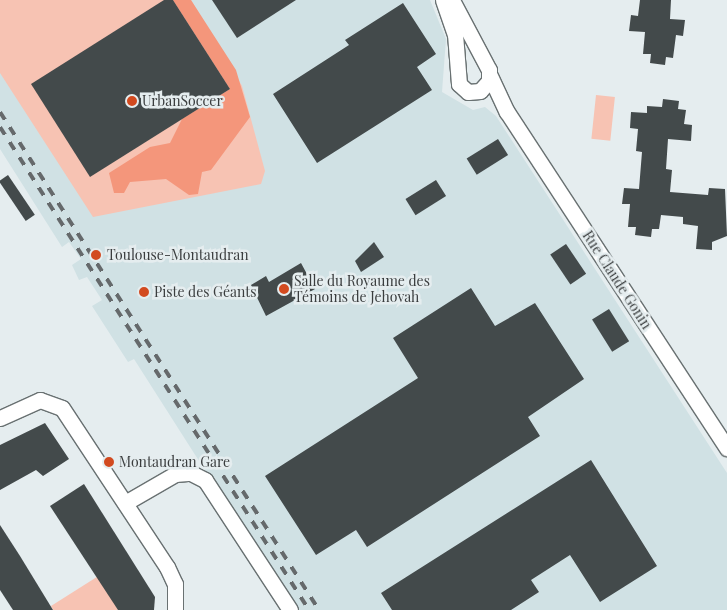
<!DOCTYPE html>
<html>
<head>
<meta charset="utf-8">
<style>
  body { margin:0 }
  #map { position:relative; width:727px; height:610px; overflow:hidden; background:#e5edef; font-family:"Playfair Display",serif }
  div>[style] { position:absolute }
  .built>* { inset:0; background:#d0e1e4 }
  .green>* { inset:0; background:#f7c3b3; transform-origin:0 0 }
  .forest>* { inset:0; background:#f4967b }
  .building>* { inset:0; background:#434a4b; transform-origin:0 0 }
  .roads { filter:drop-shadow(1px 0 #697172) drop-shadow(-1px 0 #697172) drop-shadow(0 1px #697172) drop-shadow(0 -1px #697172) }
  .minor>* { height:15px; margin:-7.5px; padding:0 7.5px; transform-origin:7.5px; border-radius:7.5px; background:#fff }
  .rail>* { height:4px; margin-top:-2px; transform-origin:0; background:repeating-linear-gradient(90deg,#65696b 0 9px,transparent 0 18px) }
  .dots>* { width:14px; height:14px; translate:-50% -50%; box-sizing:border-box; border:2px solid #e5edef; border-radius:50% }
  span { translate:-50% -50%; white-space:nowrap; text-align:center; line-height:1.15; -webkit-text-stroke:5px #e5edef; paint-order:stroke }
  .poi-label { font-size:14px; color:#3a3d3e }
  .left { translate:0 -50%; text-align:left }
  .street-label { font-size:14px; color:#3a3d3e }
</style>
</head>
<body>
<div id="map">
  <div class="built">
    <i style="clip-path:polygon(0 0,430px 0,446px 39px,442px 92px,473px 110px,485px 107px,496px 116px,727px 473px,727px 610px,294px 610px,134px 359px,128px 362px,92px 306px,102px 300px,87px 277px,79px 280px,72px 265px,81px 259px,69px 242px,62px 247px,0 149px)"></i>
  </div>
  <div class="green">
    <i style="clip-path:polygon(0 0,191px 0,242px 86px,265px 171px,261px 184px,93px 217px,0 73px)"></i>
    <i style="left:596px;top:95px;width:19px;height:44px;rotate:6deg"></i>
    <i style="clip-path:polygon(100px 575px,118px 610px,53px 610px,51px 606px)"></i>
  </div>
  <div class="forest">
    <i style="clip-path:polygon(173px 0,191px 0,236px 70px,250px 117px,211px 170px,202px 172px,198px 194px,189px 195px,166px 179px,130px 182px,124px 193px,114px 193px,109px 173px,150px 147px,170px 143px,182px 119px,230px 89px)"></i>
  </div>
  <div class="building">
    <i style="clip-path:polygon(164px 0,173px 0,230px 89px,90px 177px,31px 84px)"></i>
    <i style="clip-path:polygon(212px 0,296px 0,237px 38px)"></i>
    <i style="clip-path:polygon(640px 0,671px 0,670px 19px,685px 20px,683px 36px,676px 35px,673px 58px,666px 57px,665px 65px,650px 63px,651px 54px,643px 54px,645px 32px,629px 31px,631px 15px,638px 16px)"></i>
    <i style="clip-path:polygon(403px 3px,436px 54px,417px 67px,432px 90px,317px 163px,273px 94px,349px 45px,345px 40px)"></i>
    <i style="clip-path:polygon(663px 99px,679px 101px,678px 109px,686px 110px,684px 124px,692px 125px,691px 141px,668px 139px,666px 169px,672px 170px,670px 192px,708px 195px,709px 188px,725px 189px,727px 236px,712px 242px,712px 250px,696px 249px,698px 226px,683px 224px,683px 217px,661px 215px,659px 229px,652px 229px,651px 237px,635px 235px,636px 227px,628px 227px,630px 204px,622px 204px,624px 188px,639px 189px,642px 152px,636px 151px,638px 129px,630px 128px,631px 112px,647px 113px,647px 106px,662px 107px)"></i>
    <i style="left:498px;top:139px;width:19px;height:37px;rotate:58deg"></i>
    <i style="left:8px;top:175px;width:48px;height:11px;rotate:56deg"></i>
    <i style="left:436px;top:180px;width:19px;height:36px;rotate:58deg"></i>
    <i style="clip-path:polygon(374px 242px,384px 257px,361px 272px,355px 261px)"></i>
    <i style="left:566px;top:244px;width:36px;height:19px;rotate:56deg"></i>
    <i style="clip-path:polygon(301px 263px,315px 289px,266px 316px,251px 285px,266px 276px,269px 282px)"></i>
    <i style="clip-path:polygon(471px 288px,495px 326px,535px 303px,584px 379px,528px 417px,540px 436px,367px 547px,356px 530px,316px 555px,265px 476px,418px 378px,393px 338px)"></i>
    <i style="left:609px;top:309px;width:38px;height:20px;rotate:58deg"></i>
    <i style="clip-path:polygon(45px 423px,69px 459px,43px 476px,36px 470px,0 490px,0 445px)"></i>
    <i style="clip-path:polygon(591px 460px,657px 566px,600px 602px,570px 555px,531px 580px,539px 592px,511px 610px,392px 610px,381px 593px)"></i>
    <i style="clip-path:polygon(84px 484px,155px 597px,154px 610px,118px 610px,50px 506px)"></i>
    <i style="clip-path:polygon(0 525px,20px 556px,53px 610px,13px 610px,0 590px)"></i>
  </div>
  <div class="roads">
    <div class="minor">
      <i style="left:443px;top:0;width:36px;rotate:71deg"></i>
      <i style="left:455px;top:34px;width:50px;rotate:85.4deg"></i>
      <i style="left:459px;top:84px;width:12px;rotate:42deg"></i>
      <i style="left:468px;top:92px;width:12px;rotate:-5deg"></i>
      <i style="left:480px;top:91px;width:13px;rotate:-48deg"></i>
      <i style="left:489px;top:81px;width:11px;rotate:-90deg"></i>
      <i style="left:489px;top:70px;width:79px;rotate:-117.9deg"></i>
      <i style="left:490px;top:76px;width:40px;rotate:65deg"></i>
      <i style="left:507px;top:112px;width:402px;rotate:56.8deg"></i>
      <i style="left:0;top:418px;width:44px;rotate:-24.2deg"></i>
      <i style="left:40px;top:400px;width:23px;rotate:20deg"></i>
      <i style="left:62px;top:408px;width:191px;rotate:56.6deg"></i>
      <i style="left:167px;top:567px;width:19px;rotate:65deg"></i>
      <i style="left:175px;top:584px;width:26px;rotate:90deg"></i>
      <i style="left:125px;top:503px;width:58px;rotate:-30.1deg"></i>
      <i style="left:175px;top:474px;width:16px;rotate:-4deg"></i>
      <i style="left:191px;top:473px;width:16px;rotate:27deg"></i>
      <i style="left:205px;top:480px;width:155px;rotate:56.8deg"></i>
    </div>
  </div>
  <div class="rail">
    <i style="left:0;top:112px;width:591px;rotate:57.36deg"></i>
    <i style="left:0;top:127px;width:573px;rotate:57.39deg"></i>
  </div>
  <div class="dots">
    <i style="left:132px;top:101px;background:#d24a1f"></i>
    <i style="left:96px;top:255px;background:#d24a1f"></i>
    <i style="left:284px;top:289px;background:#d24a1f"></i>
    <i style="left:144px;top:292px;background:#d24a1f"></i>
    <i style="left:109px;top:462px;background:#d24a1f"></i>
  </div>
  <div class="poi-label">
    <span class="left" style="left:142px;top:101px">UrbanSoccer</span>
    <span class="left" style="left:107px;top:255px">Toulouse-Montaudran</span>
    <span class="left" style="left:294px;top:289px">Salle du Royaume des<br>Témoins de Jehovah</span>
    <span class="left" style="left:154px;top:292px">Piste des Géants</span>
    <span class="left" style="left:119px;top:462px">Montaudran Gare</span>
  </div>
  <div class="street-label">
    <span style="left:617px;top:280px;rotate:57deg">Rue Claude Gonin</span>
  </div>
</div>
</body>
</html>
